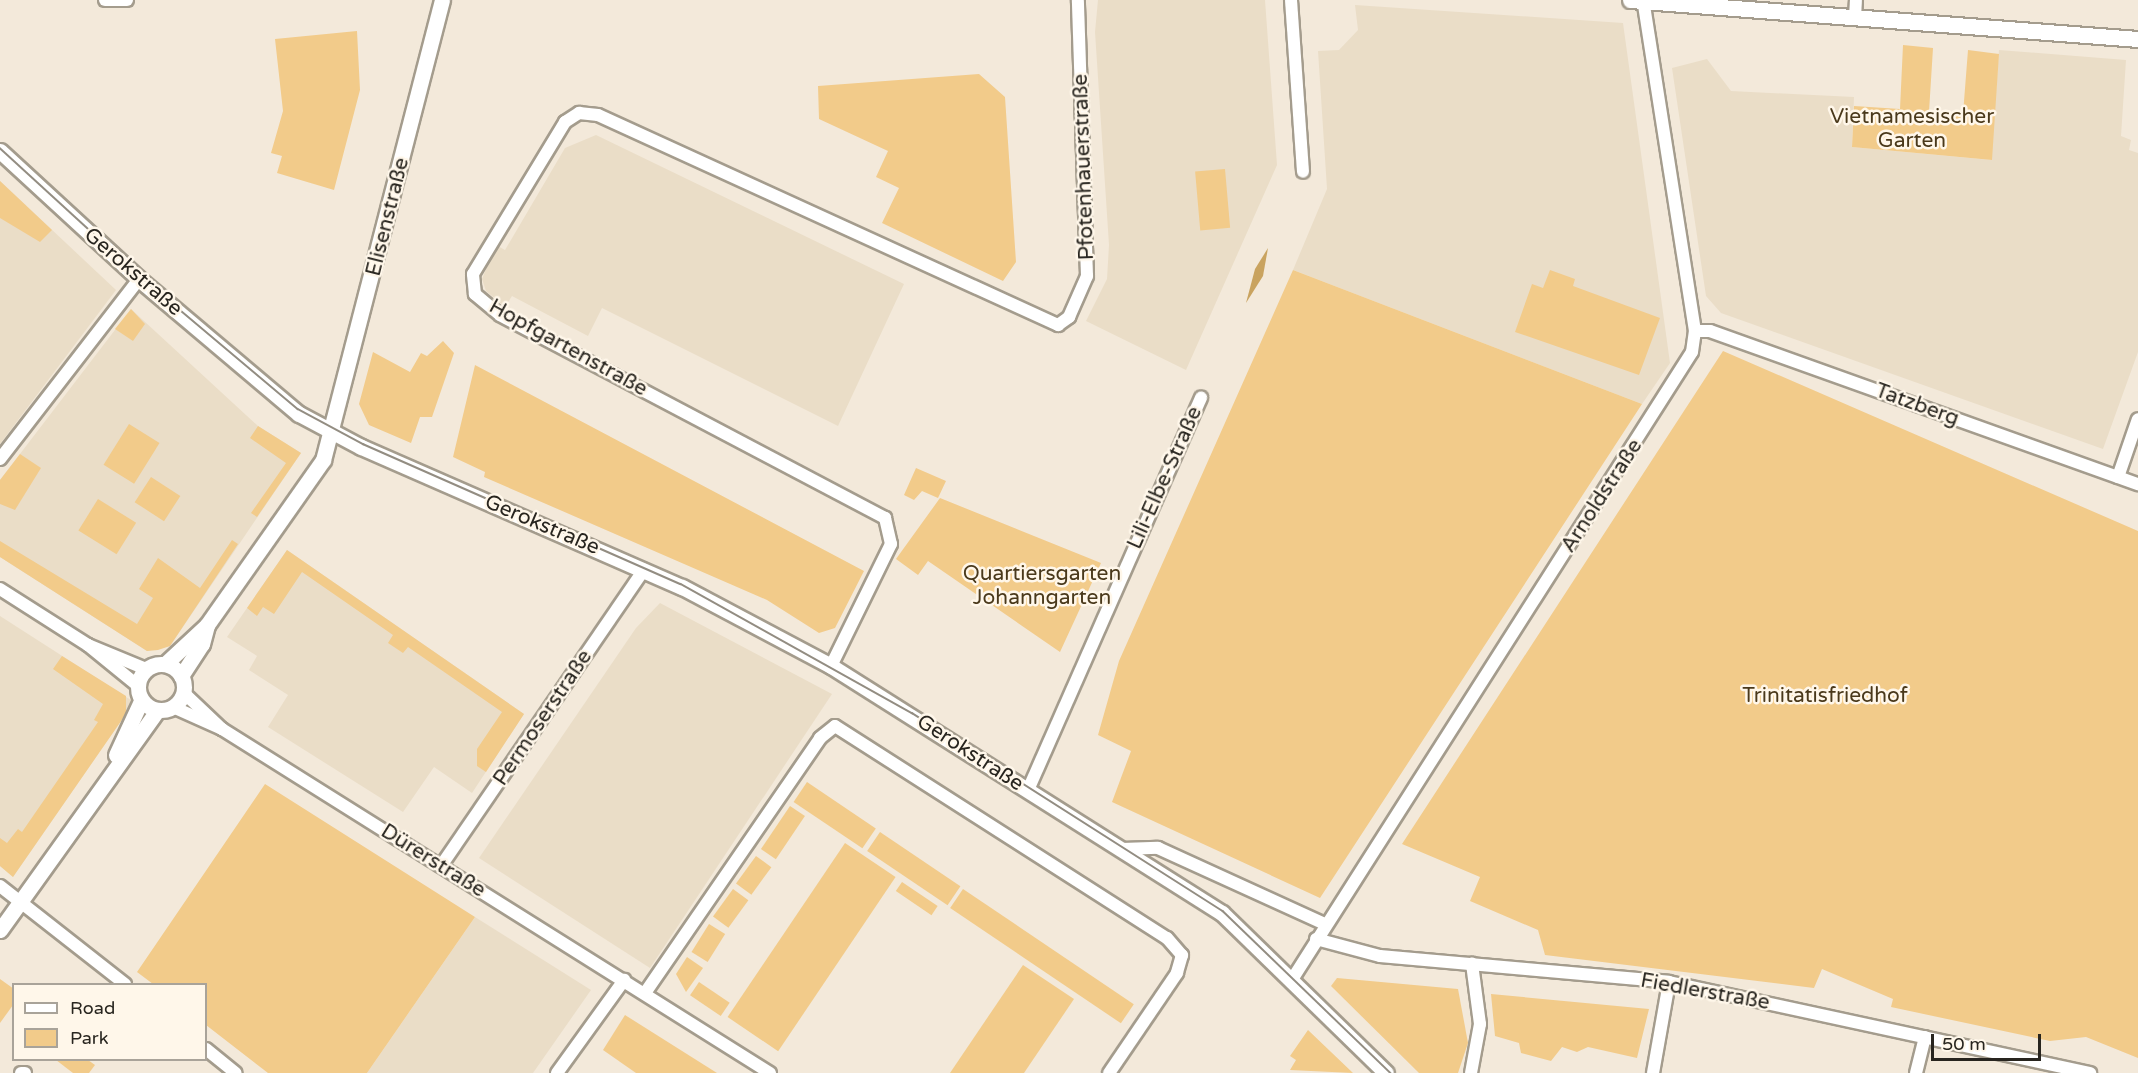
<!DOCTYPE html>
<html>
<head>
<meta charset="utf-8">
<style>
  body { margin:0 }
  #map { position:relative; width:2138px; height:1073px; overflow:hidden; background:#f3e9da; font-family:"Varela Round",sans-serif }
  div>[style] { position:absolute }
  .built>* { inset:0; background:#eaddc7 }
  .green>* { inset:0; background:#f2cb8a; transform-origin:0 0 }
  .water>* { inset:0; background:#c9a35f }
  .roads { filter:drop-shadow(2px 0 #a49c8d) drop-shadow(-2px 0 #a49c8d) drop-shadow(0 2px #a49c8d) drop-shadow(0 -2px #a49c8d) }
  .minor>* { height:12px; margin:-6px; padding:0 6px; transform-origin:6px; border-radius:6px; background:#fff }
  .tertiary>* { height:15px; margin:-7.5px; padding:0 7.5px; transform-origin:7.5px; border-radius:7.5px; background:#fff }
  .tertiary>.ring { margin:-7.5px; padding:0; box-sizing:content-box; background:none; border:15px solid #fff; border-radius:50% }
  .tram>* { height:1.5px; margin:-0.75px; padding:0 0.75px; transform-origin:0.75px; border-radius:0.75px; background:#938d82 }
  span { translate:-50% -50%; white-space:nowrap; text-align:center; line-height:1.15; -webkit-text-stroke:5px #fff7ea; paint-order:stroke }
  .park-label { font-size:21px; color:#4a391b }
  .street-label { font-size:21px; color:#28251f }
  .legend { position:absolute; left:12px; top:983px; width:195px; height:78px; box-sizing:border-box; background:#fff7ea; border:2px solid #a9a399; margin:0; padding:8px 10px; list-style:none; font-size:18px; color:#28251f }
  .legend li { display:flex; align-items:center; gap:12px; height:30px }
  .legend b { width:30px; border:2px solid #a9a399 }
  .scale { position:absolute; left:1931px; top:1034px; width:110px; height:27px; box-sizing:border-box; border:3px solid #28251f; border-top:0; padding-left:8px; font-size:18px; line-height:21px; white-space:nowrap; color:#28251f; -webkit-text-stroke:4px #fff7ea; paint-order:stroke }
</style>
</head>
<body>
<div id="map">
  <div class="built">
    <i style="clip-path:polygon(1098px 0,1265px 0,1277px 165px,1186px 370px,1086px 321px,1107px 279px,1109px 245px,1095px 32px)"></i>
    <i style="clip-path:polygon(1355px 5px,1623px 23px,1670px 363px,1642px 404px,1293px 270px,1327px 189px,1318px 51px,1339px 50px,1358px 30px)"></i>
    <i style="clip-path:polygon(1999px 50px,2126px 60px,2121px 136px,2131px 140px,2129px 150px,2138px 153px,2138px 352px,2103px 449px,1721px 313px,1706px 296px,1672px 68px,1707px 59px,1731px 91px,1854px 97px,1852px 147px,1991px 160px)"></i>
    <i style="clip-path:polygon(596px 135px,904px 284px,838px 426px,602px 308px,588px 336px,512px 296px,505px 307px,486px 291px,482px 279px,496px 245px,505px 250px,565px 148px)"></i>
    <i style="clip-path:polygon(0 181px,116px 290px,0 444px)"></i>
    <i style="clip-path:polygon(131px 309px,258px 426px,301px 453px,170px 646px,147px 651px,0 557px,0 480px)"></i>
    <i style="clip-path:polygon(287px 550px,524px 714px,472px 793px,434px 767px,403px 812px,268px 727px,288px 695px,249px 670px,257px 656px,227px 637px)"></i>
    <i style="clip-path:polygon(660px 603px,832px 694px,650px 968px,479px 858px,636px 628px)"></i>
    <i style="clip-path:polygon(0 616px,134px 702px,13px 877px,0 866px)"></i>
    <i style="clip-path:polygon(475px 917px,591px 990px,533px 1073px,367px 1073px)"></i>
  </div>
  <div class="green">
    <i style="clip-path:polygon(357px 31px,360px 90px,334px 190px,277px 173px,282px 156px,271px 153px,283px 111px,275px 39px)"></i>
    <i style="clip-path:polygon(1903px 45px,1933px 48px,1929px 112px,1963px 114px,1968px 50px,1999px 54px,1992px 160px,1852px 147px,1854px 106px,1900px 109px)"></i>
    <i style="clip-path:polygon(979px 74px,1005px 97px,1016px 262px,1003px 281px,882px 223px,899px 188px,876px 177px,888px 151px,819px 119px,818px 86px)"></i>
    <i style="left:1225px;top:169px;width:59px;height:30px;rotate:85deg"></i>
    <i style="clip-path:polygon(0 181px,52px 230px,40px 242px,0 218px)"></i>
    <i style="clip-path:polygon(1293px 270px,1642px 404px,1320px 898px,1112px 802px,1131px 751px,1098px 735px,1119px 661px)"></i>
    <i style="clip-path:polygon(1550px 270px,1575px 279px,1573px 286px,1660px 318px,1639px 375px,1515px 332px,1532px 284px,1543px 288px)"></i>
    <i style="clip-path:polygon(131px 309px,145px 324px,133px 341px,115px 329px)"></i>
    <i style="clip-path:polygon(443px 341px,454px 353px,432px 417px,420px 417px,411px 443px,369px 425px,359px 404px,373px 352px,410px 372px,421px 353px,427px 356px)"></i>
    <i style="clip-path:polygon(1723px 351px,2138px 531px,2138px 1058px,2086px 1037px,2050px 1041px,1891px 1007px,1893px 999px,1822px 969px,1814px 988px,1545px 955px,1538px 930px,1470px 901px,1480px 877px,1402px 844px)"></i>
    <i style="clip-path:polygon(475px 365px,864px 571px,835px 628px,819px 633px,767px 600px,484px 477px,485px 472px,453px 457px)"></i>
    <i style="left:129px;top:424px;width:36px;height:48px;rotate:32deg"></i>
    <i style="clip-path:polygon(258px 426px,301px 453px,257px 517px,251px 513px,286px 463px,250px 438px)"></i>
    <i style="clip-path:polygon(20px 454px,41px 468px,15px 510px,0 504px,0 480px)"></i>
    <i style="clip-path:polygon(916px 468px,946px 481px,938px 498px,922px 491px,914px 500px,904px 495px)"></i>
    <i style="left:151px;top:477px;width:35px;height:30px;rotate:33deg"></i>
    <i style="clip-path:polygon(940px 498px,1101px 563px,1060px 652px,928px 561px,918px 575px,896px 559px)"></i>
    <i style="left:98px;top:499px;width:45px;height:37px;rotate:32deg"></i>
    <i style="clip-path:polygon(232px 540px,238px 544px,170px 646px,158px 650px,147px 651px,0 557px,0 541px,137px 624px,153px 598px,139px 589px,158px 558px,200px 588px)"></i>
    <i style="clip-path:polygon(287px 550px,524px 714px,486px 772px,477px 766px,477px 749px,502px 712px,408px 647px,403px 653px,388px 643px,393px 635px,302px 572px,274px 614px,263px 607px,257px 616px,247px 608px)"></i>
    <i style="clip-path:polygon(62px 656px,126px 696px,126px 714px,13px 877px,0 866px,0 838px,7px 843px,18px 829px,22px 832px,98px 722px,94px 720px,103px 704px,53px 669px)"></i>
    <i style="left:807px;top:782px;width:83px;height:24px;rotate:34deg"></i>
    <i style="clip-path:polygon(265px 784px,475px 917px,367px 1073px,268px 1073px,206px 1025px,206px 984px,153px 984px,137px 972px)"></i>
    <i style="left:790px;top:806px;width:18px;height:52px;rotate:34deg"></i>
    <i style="left:880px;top:832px;width:97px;height:23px;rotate:34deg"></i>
    <i style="left:845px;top:843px;width:61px;height:210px;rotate:34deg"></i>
    <i style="left:756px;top:856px;width:19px;height:34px;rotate:36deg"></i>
    <i style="left:902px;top:882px;width:43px;height:11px;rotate:34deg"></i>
    <i style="left:733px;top:889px;width:19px;height:34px;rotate:36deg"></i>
    <i style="left:963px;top:889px;width:206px;height:23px;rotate:34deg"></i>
    <i style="left:709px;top:924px;width:19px;height:33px;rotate:32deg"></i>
    <i style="clip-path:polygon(687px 957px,703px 968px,686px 992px,676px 974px)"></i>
    <i style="clip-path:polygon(1023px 965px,1074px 999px,1024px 1073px,950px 1073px)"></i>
    <i style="clip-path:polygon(1337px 978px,1458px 989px,1468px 1043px,1458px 1073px,1419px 1073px,1331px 986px)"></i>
    <i style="clip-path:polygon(0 979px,14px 989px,13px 1005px,0 1023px)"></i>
    <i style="left:699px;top:982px;width:37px;height:16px;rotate:34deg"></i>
    <i style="clip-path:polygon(1491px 994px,1649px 1009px,1637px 1058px,1588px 1047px,1577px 1052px,1562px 1047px,1551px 1061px,1521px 1053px,1519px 1043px,1495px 1036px)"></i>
    <i style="clip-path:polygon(625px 1015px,717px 1073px,636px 1073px,603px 1050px)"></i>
    <i style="clip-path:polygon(1308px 1030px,1353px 1073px,1290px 1070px,1296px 1060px,1290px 1056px)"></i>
    <i style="clip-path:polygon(56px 1060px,88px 1060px,95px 1065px,89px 1073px,73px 1073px)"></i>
  </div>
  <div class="water">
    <i style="clip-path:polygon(1268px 248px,1263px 276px,1246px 303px,1255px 269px)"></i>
  </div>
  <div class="roads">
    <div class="minor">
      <i style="left:105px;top:0;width:22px"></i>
      <i style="left:1291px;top:0;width:172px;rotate:86deg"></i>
      <i style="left:1855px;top:18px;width:18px;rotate:-87deg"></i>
      <i style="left:1695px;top:331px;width:15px"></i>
      <i style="left:1710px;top:331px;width:455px;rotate:19.7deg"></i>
      <i style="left:0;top:459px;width:227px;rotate:-52.3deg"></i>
      <i style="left:2118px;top:477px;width:61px;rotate:-71deg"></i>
      <i style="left:0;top:589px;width:104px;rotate:32.5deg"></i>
      <i style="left:88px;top:645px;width:63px;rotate:39.2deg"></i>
      <i style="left:88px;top:645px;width:63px;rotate:22.5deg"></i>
      <i style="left:831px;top:666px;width:136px;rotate:-63.8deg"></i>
      <i style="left:891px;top:544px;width:27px;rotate:-103deg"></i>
      <i style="left:885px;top:518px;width:435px;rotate:-152.2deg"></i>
      <i style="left:500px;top:315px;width:33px;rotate:-140deg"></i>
      <i style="left:475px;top:294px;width:20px;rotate:-96deg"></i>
      <i style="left:473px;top:274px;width:178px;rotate:-58.8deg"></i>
      <i style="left:565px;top:122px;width:17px;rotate:-33deg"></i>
      <i style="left:579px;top:113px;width:19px;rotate:6deg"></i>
      <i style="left:598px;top:115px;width:506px;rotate:24.54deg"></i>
      <i style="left:1058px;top:325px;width:14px;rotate:-36deg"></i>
      <i style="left:1069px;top:317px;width:45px;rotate:-66.3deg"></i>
      <i style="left:1087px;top:276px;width:276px;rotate:-91.9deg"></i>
      <i style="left:184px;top:693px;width:52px;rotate:43.5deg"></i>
      <i style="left:173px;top:707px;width:54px;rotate:24.2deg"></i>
      <i style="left:222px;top:729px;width:647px;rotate:32.12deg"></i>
      <i style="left:1028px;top:790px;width:429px;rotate:-66.2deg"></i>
      <i style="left:1122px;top:849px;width:36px;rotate:-2deg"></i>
      <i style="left:1158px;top:848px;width:183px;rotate:24.5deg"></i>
      <i style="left:441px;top:866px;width:359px;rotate:-55.6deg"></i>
      <i style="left:0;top:886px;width:159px;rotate:38.1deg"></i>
      <i style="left:1316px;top:939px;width:66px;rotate:14.9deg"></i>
      <i style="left:1380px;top:956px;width:290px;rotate:5.1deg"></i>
      <i style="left:1669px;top:982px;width:431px;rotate:12.2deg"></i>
      <i style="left:1293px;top:978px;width:742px;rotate:-57.49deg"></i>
      <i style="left:1692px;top:352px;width:21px;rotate:-82deg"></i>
      <i style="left:1695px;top:331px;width:335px;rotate:-98.9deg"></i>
      <i style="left:645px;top:993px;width:309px;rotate:-55.5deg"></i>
      <i style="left:820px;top:738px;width:19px;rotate:-39deg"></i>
      <i style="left:835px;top:726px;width:394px;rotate:32.6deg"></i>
      <i style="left:1167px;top:938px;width:23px;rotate:49deg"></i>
      <i style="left:1182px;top:955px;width:19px;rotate:106deg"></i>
      <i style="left:1177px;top:973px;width:121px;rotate:124.2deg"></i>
      <i style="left:206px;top:1049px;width:38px;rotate:39deg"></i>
      <i style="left:21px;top:1073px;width:4px"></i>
      <i style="left:557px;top:1073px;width:115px;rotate:-54.2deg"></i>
      <i style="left:1471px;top:1073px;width:50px;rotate:-79.6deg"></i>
      <i style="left:1480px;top:1024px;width:61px;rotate:-97.6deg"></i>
      <i style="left:1653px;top:1073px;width:92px;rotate:-80deg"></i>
      <i style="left:1916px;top:1073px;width:37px;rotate:-76deg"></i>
    </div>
    <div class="tertiary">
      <i style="left:1630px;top:0;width:509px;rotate:4.39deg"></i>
      <i style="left:0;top:151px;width:189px;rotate:42.6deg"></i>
      <i style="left:139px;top:279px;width:209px;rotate:40.2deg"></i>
      <i style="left:299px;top:414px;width:70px;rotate:28deg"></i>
      <i style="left:361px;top:447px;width:350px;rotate:23.6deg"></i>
      <i style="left:682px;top:587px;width:169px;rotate:27.9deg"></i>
      <i style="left:831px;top:666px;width:462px;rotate:32.3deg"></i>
      <i style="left:1222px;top:913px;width:229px;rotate:44.3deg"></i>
      <i class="ring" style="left:138px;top:664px;width:31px;height:31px"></i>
      <i style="left:165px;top:664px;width:57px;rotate:-42.9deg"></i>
      <i style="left:181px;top:676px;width:38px;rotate:-57deg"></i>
      <i style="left:202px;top:644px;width:20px;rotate:-75deg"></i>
      <i style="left:207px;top:625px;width:202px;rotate:-54.9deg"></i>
      <i style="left:323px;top:460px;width:475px;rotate:-75.5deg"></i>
      <i style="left:116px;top:755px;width:60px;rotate:-65.2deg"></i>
      <i style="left:0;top:930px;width:269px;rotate:-54.4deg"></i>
    </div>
  </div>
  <div class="tram">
    <i style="left:0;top:148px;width:191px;rotate:42.5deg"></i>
    <i style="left:141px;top:277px;width:205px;rotate:40.1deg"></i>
    <i style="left:298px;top:409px;width:74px;rotate:28.3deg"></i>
    <i style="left:363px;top:444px;width:347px;rotate:23.8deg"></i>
    <i style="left:681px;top:584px;width:265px;rotate:29.2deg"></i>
    <i style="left:912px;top:713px;width:369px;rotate:32.5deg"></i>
    <i style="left:1223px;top:911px;width:233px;rotate:44deg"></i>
  </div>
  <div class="park-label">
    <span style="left:1912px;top:129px">Vietnamesischer<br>Garten</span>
    <span style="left:1042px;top:586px">Quartiersgarten<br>Johanngarten</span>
    <span style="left:1825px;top:696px">Trinitatisfriedhof</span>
  </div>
  <div class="street-label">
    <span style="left:1084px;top:167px;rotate:-92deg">Pfotenhauerstraße</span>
    <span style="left:388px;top:217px;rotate:-76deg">Elisenstraße</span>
    <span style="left:133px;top:272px;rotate:41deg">Gerokstraße</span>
    <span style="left:568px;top:348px;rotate:29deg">Hopfgartenstraße</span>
    <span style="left:1917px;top:405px;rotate:20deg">Tatzberg</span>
    <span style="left:1165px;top:478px;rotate:-66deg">Lili-Elbe-Straße</span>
    <span style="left:1602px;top:496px;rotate:-57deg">Arnoldstraße</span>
    <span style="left:542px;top:525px;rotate:23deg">Gerokstraße</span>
    <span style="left:543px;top:718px;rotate:-56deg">Permoserstraße</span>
    <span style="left:970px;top:753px;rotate:33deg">Gerokstraße</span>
    <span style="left:433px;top:861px;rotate:32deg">Dürerstraße</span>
    <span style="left:1705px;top:992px;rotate:10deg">Fiedlerstraße</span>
  </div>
  <ul class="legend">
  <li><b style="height:8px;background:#fff"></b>Road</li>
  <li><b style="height:16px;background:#f2cb8a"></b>Park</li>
  </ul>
  <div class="scale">50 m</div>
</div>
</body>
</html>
